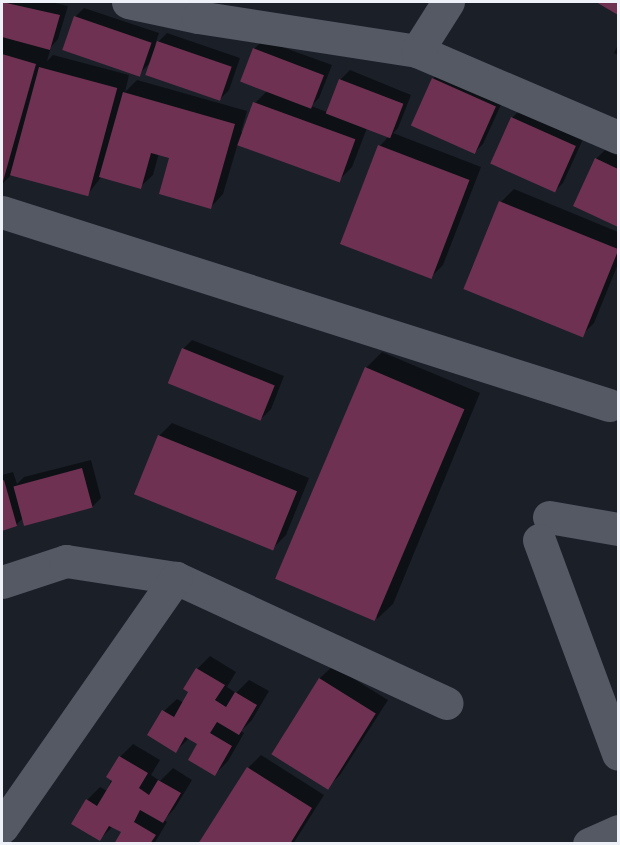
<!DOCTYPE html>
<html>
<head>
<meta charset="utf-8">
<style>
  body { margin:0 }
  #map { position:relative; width:620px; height:845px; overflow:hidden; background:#1a1f28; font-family:Inter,sans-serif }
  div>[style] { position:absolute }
  .shadow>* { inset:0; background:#0007 }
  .building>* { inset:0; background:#6e3152; transform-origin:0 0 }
  .minor>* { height:33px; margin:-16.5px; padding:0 16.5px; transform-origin:16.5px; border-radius:16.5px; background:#545964 }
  span { translate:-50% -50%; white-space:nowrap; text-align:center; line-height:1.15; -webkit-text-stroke:6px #07090d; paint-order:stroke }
  .frame { position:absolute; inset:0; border:3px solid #eef2f8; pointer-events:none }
</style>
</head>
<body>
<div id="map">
  <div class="shadow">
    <i style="clip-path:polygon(2px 2px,51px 2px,68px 6px,58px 39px,51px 47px,47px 61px,53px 55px,129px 75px,125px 92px,137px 80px,247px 111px,241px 132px,244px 133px,255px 103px,267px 91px,254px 49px,263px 40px,332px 65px,319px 98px,311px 106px,327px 112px,341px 79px,350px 70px,411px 95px,398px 128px,393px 133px,481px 167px,443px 265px,430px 278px,341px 243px,380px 146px,388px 137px,367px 128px,352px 167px,339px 180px,238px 143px,223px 194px,211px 207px,171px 157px,159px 153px,153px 175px,140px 187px,102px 176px,88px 194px,12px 174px,2px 184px)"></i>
    <i style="clip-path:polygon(84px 8px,159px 33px,155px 45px,167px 33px,240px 58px,229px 90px,220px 99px,150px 63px,138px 75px,75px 17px)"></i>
    <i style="clip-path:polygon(618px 45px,618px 55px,614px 53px)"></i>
    <i style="clip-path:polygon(442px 70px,504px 98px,483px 144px,474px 153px,433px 79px)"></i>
    <i style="clip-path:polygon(521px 109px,584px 137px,563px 183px,554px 192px,512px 118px)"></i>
    <i style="clip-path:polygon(605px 150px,618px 156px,618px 225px,575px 205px,596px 159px)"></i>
    <i style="clip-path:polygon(514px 189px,618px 232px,618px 264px,594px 323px,581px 336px,501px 202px)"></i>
    <i style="clip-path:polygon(192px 340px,284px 376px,271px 409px,262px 418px,183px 349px)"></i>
    <i style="clip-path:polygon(382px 352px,480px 393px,393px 604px,377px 619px,366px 368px)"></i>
    <i style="clip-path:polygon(172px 423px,309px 478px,286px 535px,273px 548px,159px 436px)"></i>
    <i style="clip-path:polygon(91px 460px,101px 498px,92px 507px,23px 518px,16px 525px,2px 529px,2px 475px,13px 472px,17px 484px,24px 477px)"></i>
    <i style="clip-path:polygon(210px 656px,236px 672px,227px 687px,236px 693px,249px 680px,269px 691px,252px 720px,241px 731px,244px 733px,228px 761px,215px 774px,199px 744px,189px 738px,176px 751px,164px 711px,177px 699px,184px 703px,190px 692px,197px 669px)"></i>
    <i style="clip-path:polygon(333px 666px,388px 700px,340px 775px,327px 788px,272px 753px,320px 678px)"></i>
    <i style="clip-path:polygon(133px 744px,160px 760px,151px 775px,160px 781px,173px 768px,192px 780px,175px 808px,164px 820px,167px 822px,154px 844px,116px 844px,123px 832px,113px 826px,100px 839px,87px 800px,100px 787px,107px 791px,120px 757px)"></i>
    <i style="clip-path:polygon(261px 755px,324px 795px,293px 844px,200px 844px,248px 768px)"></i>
  </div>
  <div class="building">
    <i style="clip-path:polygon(2px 2px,60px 15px,50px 50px,2px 37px)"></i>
    <i style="clip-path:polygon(596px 2px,618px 2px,618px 15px)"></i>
    <i style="left:74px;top:16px;width:82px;height:36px;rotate:19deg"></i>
    <i style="left:157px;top:41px;width:79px;height:36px;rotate:19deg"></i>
    <i style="left:253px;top:48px;width:76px;height:36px;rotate:21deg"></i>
    <i style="clip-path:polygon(2px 54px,36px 64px,2px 185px)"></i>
    <i style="left:39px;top:67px;width:81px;height:112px;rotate:15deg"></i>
    <i style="left:432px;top:78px;width:70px;height:52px;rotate:24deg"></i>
    <i style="left:339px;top:79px;width:69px;height:37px;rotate:21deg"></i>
    <i style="clip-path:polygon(123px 92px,235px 124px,211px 209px,159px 194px,169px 158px,151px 153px,141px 189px,99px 177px)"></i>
    <i style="left:253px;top:102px;width:109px;height:46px;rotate:20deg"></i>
    <i style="left:511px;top:117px;width:71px;height:51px;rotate:24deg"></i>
    <i style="left:378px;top:145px;width:98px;height:106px;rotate:21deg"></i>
    <i style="clip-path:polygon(595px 158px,618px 169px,618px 227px,573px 206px)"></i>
    <i style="left:499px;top:201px;width:129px;height:95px;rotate:22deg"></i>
    <i style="left:182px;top:348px;width:100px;height:38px;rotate:22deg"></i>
    <i style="left:365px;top:367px;width:108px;height:230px;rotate:23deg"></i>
    <i style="left:158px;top:435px;width:150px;height:64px;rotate:22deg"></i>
    <i style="left:82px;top:468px;width:41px;height:71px;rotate:75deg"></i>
    <i style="clip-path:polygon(4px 480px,17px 526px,2px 531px,2px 481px)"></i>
    <i style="clip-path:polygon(196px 668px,225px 685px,215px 700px,226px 707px,235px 692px,257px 705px,239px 735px,217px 722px,210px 733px,232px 746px,215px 776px,188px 760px,197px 744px,185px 737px,176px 753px,147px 735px,162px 710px,174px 717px,188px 692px,183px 689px)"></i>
    <i style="left:319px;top:678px;width:67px;height:90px;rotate:32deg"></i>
    <i style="clip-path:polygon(119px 756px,148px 773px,139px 788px,149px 795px,158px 780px,181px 793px,163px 823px,140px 810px,134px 822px,156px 835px,150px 844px,114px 844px,121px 832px,109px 826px,100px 841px,71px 824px,86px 799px,97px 806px,112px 781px,106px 777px)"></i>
    <i style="clip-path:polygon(247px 767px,312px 808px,290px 844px,198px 844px)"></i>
  </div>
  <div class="minor">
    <i style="left:128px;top:2px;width:72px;rotate:12.1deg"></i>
    <i style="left:198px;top:17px;width:222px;rotate:8.8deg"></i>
    <i style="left:417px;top:51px;width:219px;rotate:23.2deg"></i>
    <i style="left:417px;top:51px;width:58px;rotate:-57.7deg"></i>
    <i style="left:2px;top:212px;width:637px;rotate:17.64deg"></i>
    <i style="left:549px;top:517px;width:70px;rotate:9.9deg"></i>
    <i style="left:539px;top:540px;width:228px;rotate:69.7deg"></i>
    <i style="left:2px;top:582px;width:67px;rotate:-18.2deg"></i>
    <i style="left:66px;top:561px;width:111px;rotate:8.8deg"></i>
    <i style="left:176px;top:578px;width:298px;rotate:24.8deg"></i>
    <i style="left:2px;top:827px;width:304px;rotate:-55.1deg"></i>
    <i style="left:589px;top:844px;width:32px;rotate:-24deg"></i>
  </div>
  <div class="frame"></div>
</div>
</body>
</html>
